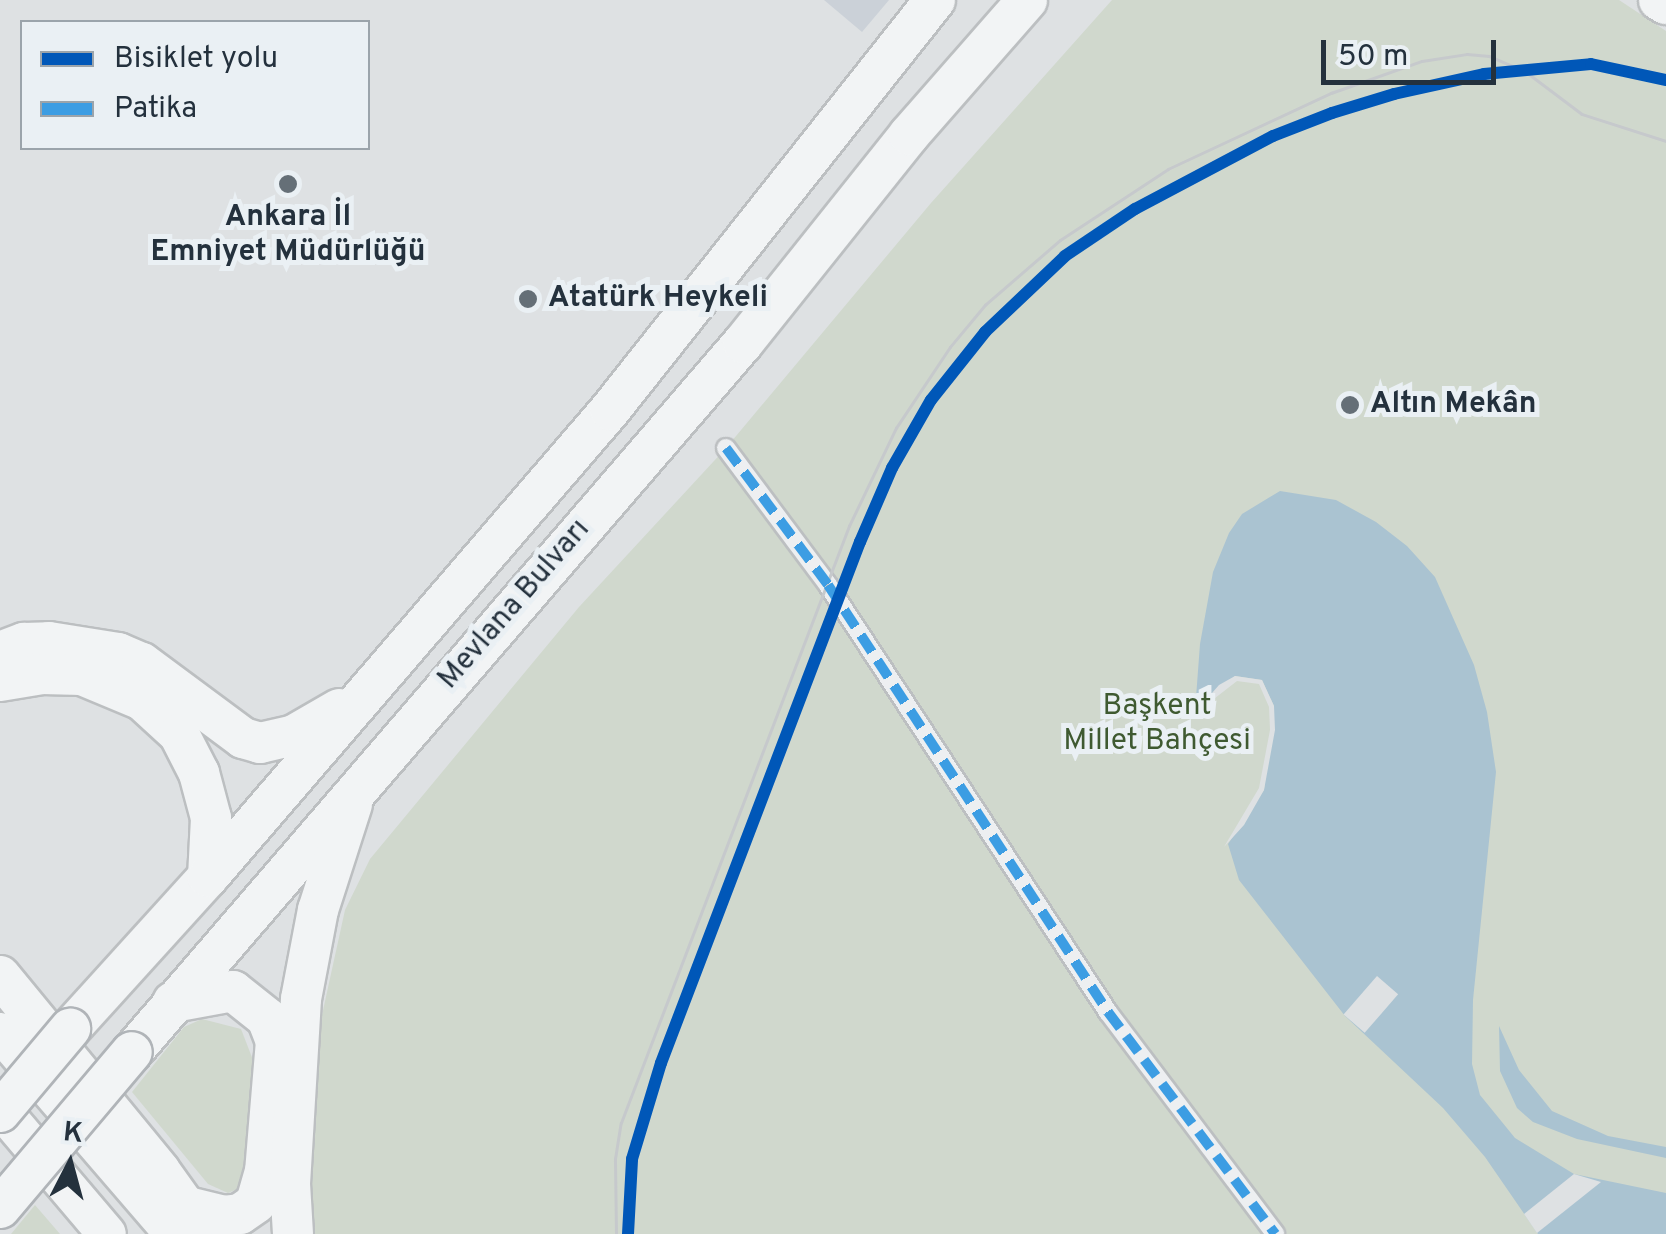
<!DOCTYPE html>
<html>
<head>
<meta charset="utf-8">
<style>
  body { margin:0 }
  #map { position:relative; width:1666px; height:1234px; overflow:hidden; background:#dee1e3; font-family:Overpass,sans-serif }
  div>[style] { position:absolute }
  .built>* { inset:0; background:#cbd1d8 }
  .green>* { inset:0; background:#d0d8cd }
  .water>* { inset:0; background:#aac3d1 }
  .pier>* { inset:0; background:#dee1e3; transform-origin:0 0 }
  .roads { filter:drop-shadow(2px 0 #bcbfc1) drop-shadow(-2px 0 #bcbfc1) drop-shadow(0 2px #bcbfc1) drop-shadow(0 -2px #bcbfc1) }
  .pedestrian>* { height:18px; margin:-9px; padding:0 9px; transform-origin:9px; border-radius:9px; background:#edeff1 }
  .primary>* { height:38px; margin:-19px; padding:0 19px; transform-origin:19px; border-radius:19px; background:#f2f4f5 }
  .trunk>* { height:40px; margin:-20px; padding:0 20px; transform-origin:20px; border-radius:20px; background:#f2f4f5 }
  .tram>* { height:2.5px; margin:-1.25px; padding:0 1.25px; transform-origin:1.25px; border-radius:1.25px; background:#c6c9cc }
  .bridges { filter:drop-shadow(2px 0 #b0b4b8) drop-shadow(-2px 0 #b0b4b8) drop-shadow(0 2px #b0b4b8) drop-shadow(0 -2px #b0b4b8) }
  .trunk-bridge>* { height:40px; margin:-20px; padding:0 20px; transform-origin:20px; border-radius:20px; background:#f2f4f5 }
  .quiet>* { height:10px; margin-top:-5px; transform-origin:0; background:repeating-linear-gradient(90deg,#3c9de3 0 20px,transparent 0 30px) }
  .cycleway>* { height:12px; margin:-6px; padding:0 6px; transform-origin:6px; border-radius:6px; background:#0057b8 }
  .dots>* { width:28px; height:28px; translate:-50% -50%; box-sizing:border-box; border:5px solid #eaf0f4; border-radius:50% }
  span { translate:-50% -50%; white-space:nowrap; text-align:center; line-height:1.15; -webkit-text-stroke:10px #eaf0f4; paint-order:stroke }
  .poi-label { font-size:30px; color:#24313d; font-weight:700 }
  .left { translate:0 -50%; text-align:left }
  .street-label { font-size:30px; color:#24313d }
  .park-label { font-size:30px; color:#3f5a31 }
  .legend { position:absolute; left:20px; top:20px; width:350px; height:130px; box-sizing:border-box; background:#eaf0f4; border:2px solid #9ba4ab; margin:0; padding:12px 18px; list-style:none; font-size:30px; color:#24313d }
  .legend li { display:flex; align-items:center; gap:20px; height:50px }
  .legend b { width:50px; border:2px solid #9ba4ab }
  .north { position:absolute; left:20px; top:1114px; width:100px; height:100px; -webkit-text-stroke:8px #eaf0f4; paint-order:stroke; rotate:6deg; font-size:28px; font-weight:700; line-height:40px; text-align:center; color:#24313d }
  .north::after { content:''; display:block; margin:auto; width:35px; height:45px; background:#24313d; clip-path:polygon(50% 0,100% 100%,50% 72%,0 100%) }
  .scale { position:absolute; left:1321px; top:40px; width:175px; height:45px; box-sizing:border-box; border:5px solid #24313d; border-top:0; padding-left:12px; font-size:30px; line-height:35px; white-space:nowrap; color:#24313d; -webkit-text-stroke:8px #eaf0f4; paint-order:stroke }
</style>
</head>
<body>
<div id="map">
  <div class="built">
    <i style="clip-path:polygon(824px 0,889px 0,862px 32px)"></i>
  </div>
  <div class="green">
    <i style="clip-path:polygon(1112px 0,1619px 0,1666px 31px,1666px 1234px,305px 1234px,320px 1024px,345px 910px,370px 859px,579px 607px,726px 448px,931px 203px)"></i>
    <i style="clip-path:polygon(202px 1019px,241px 1029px,253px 1060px,245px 1186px,228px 1193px,208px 1184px,132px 1092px,184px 1027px)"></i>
    <i style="clip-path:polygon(35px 1205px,60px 1234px,11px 1234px)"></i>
  </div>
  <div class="water">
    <i style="clip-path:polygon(1280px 491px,1336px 500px,1376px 522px,1407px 546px,1435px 577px,1474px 665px,1487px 712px,1496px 772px,1473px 1000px,1472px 1064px,1480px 1095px,1515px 1138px,1574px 1174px,1666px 1193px,1666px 1234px,1538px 1234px,1485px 1157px,1443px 1108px,1345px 1016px,1239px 880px,1228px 844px,1264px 790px,1274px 706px,1262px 680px,1235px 676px,1195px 711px,1200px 644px,1213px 572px,1229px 533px,1242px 514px)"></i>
    <i style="clip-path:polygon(1499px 1026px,1519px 1070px,1552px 1111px,1608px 1136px,1666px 1147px,1666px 1158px,1577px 1139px,1533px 1122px,1517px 1108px,1500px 1071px)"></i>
  </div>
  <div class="pier">
    <i style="clip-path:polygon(1235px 676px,1262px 680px,1274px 706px,1275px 730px,1264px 790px,1244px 825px,1224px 847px,1259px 788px,1270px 730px,1269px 707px,1259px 684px,1237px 681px,1192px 716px,1219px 685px)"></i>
    <i style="left:1377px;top:976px;width:28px;height:51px;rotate:41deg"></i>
    <i style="clip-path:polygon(1574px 1174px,1601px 1182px,1537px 1233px,1524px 1214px)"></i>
  </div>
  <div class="roads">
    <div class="pedestrian">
      <i style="left:726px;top:448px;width:171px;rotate:53.3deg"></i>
      <i style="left:828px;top:585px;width:511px;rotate:56.75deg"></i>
      <i style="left:1108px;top:1012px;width:278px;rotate:53deg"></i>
    </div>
    <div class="primary">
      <i style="left:0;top:1032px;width:267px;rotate:49.3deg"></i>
      <i style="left:0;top:1108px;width:165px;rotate:49.7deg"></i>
    </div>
    <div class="trunk">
      <i style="left:1659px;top:0;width:8px;rotate:30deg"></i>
      <i style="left:0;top:652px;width:26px;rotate:-21deg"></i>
      <i style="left:24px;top:643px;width:25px;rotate:-2deg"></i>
      <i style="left:49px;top:642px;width:70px;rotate:9.1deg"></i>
      <i style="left:118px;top:653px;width:26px;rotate:23deg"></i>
      <i style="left:142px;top:663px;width:126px;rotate:36.6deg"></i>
      <i style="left:243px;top:738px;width:18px;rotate:16deg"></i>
      <i style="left:260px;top:743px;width:35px;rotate:-13deg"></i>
      <i style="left:294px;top:735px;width:52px;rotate:-30deg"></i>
      <i style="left:0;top:681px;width:43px;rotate:-9.5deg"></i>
      <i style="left:42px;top:674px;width:40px;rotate:1.4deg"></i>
      <i style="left:82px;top:675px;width:65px;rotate:22.6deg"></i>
      <i style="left:142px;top:700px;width:50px;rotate:42.6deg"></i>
      <i style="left:179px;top:734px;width:44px;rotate:62.9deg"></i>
      <i style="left:199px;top:773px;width:47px;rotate:75.1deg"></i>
      <i style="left:211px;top:818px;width:59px;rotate:92.9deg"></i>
      <i style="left:0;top:976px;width:252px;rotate:50.6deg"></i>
      <i style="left:160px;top:1171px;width:69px;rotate:54.5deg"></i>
      <i style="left:173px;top:1002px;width:61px;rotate:-10.4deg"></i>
      <i style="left:233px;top:991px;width:43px;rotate:38.5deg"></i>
      <i style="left:267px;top:1018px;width:25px;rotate:69deg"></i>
      <i style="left:276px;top:1041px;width:130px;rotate:94.8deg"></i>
      <i style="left:265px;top:1171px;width:33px;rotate:106deg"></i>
      <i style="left:256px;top:1203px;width:19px;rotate:145deg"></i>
      <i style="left:240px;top:1214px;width:16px;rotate:173deg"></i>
      <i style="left:224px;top:1216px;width:41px;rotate:-166deg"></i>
      <i style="left:70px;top:1029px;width:205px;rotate:-47.8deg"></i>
      <i style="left:208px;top:877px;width:616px;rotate:-49.28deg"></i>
      <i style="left:610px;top:410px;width:523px;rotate:-51.6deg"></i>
      <i style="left:132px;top:1052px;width:936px;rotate:-49.25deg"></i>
      <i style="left:743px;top:343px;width:266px;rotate:-51.4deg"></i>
      <i style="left:909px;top:135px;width:179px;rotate:-48.8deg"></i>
      <i style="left:293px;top:1234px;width:50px;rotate:-93.4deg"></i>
      <i style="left:290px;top:1184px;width:185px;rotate:-86.6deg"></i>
      <i style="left:301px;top:999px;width:91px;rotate:-79.2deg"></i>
      <i style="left:318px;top:910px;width:111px;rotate:-72.2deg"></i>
    </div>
  </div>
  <div class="tram">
    <i style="left:616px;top:1234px;width:75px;rotate:-90.8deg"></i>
    <i style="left:615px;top:1159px;width:36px;rotate:-81deg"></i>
    <i style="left:621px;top:1123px;width:639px;rotate:-69.1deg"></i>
    <i style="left:849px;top:526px;width:109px;rotate:-64.4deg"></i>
    <i style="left:896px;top:428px;width:97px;rotate:-56.3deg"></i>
    <i style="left:950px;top:347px;width:55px;rotate:-50.2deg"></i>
    <i style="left:985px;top:305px;width:99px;rotate:-40.9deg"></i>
    <i style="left:1060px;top:240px;width:129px;rotate:-33.3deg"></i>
    <i style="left:1168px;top:169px;width:180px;rotate:-25deg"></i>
    <i style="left:1331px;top:93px;width:96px;rotate:-19.4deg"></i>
    <i style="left:1422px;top:61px;width:46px;rotate:-8.8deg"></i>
    <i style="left:1467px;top:54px;width:22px;rotate:5deg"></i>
    <i style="left:1489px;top:56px;width:39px;rotate:23deg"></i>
    <i style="left:1525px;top:71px;width:71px;rotate:37deg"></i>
    <i style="left:1582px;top:114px;width:88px;rotate:17.8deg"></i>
  </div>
  <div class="bridges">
    <div class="trunk-bridge">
      <i style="left:0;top:1112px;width:109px;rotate:-49.9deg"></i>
      <i style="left:0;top:1208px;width:204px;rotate:-49.8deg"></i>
    </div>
  </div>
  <div class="quiet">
    <i style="left:726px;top:448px;width:171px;rotate:53.3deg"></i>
    <i style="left:828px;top:585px;width:511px;rotate:56.75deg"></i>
    <i style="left:1108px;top:1012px;width:278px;rotate:53deg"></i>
  </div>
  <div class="cycleway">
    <i style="left:628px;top:1234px;width:75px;rotate:-86.9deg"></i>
    <i style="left:632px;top:1159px;width:100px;rotate:-73.2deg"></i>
    <i style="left:661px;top:1063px;width:558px;rotate:-69.1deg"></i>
    <i style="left:860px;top:542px;width:81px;rotate:-66.6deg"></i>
    <i style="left:892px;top:468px;width:78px;rotate:-60.2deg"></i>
    <i style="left:931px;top:400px;width:87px;rotate:-51.5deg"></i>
    <i style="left:985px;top:332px;width:110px;rotate:-43.5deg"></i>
    <i style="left:1065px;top:256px;width:84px;rotate:-33.9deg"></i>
    <i style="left:1135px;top:209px;width:156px;rotate:-27.9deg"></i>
    <i style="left:1273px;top:136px;width:63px;rotate:-21.3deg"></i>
    <i style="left:1332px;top:113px;width:65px;rotate:-17deg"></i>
    <i style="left:1394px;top:94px;width:92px;rotate:-12.5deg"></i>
    <i style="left:1484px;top:74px;width:107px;rotate:-5.3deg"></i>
    <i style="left:1591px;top:64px;width:77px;rotate:12deg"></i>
  </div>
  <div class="dots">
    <i style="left:288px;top:184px;background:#656f77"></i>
    <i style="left:528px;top:299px;background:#656f77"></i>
    <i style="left:1350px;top:405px;background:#656f77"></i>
  </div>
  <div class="poi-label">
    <span style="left:288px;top:235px">Ankara İl<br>Emniyet Müdürlüğü</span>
    <span class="left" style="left:548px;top:299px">Atatürk Heykeli</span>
    <span class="left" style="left:1370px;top:405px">Altın Mekân</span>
  </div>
  <div class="street-label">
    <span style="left:515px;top:605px;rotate:-49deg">Mevlana Bulvarı</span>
  </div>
  <div class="park-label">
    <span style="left:1157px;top:724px">Başkent<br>Millet Bahçesi</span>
  </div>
  <ul class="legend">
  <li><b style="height:12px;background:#0057b8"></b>Bisiklet yolu</li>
  <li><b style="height:12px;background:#3c9de3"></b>Patika</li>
  </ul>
  <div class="north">K</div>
  <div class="scale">50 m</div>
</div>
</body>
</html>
